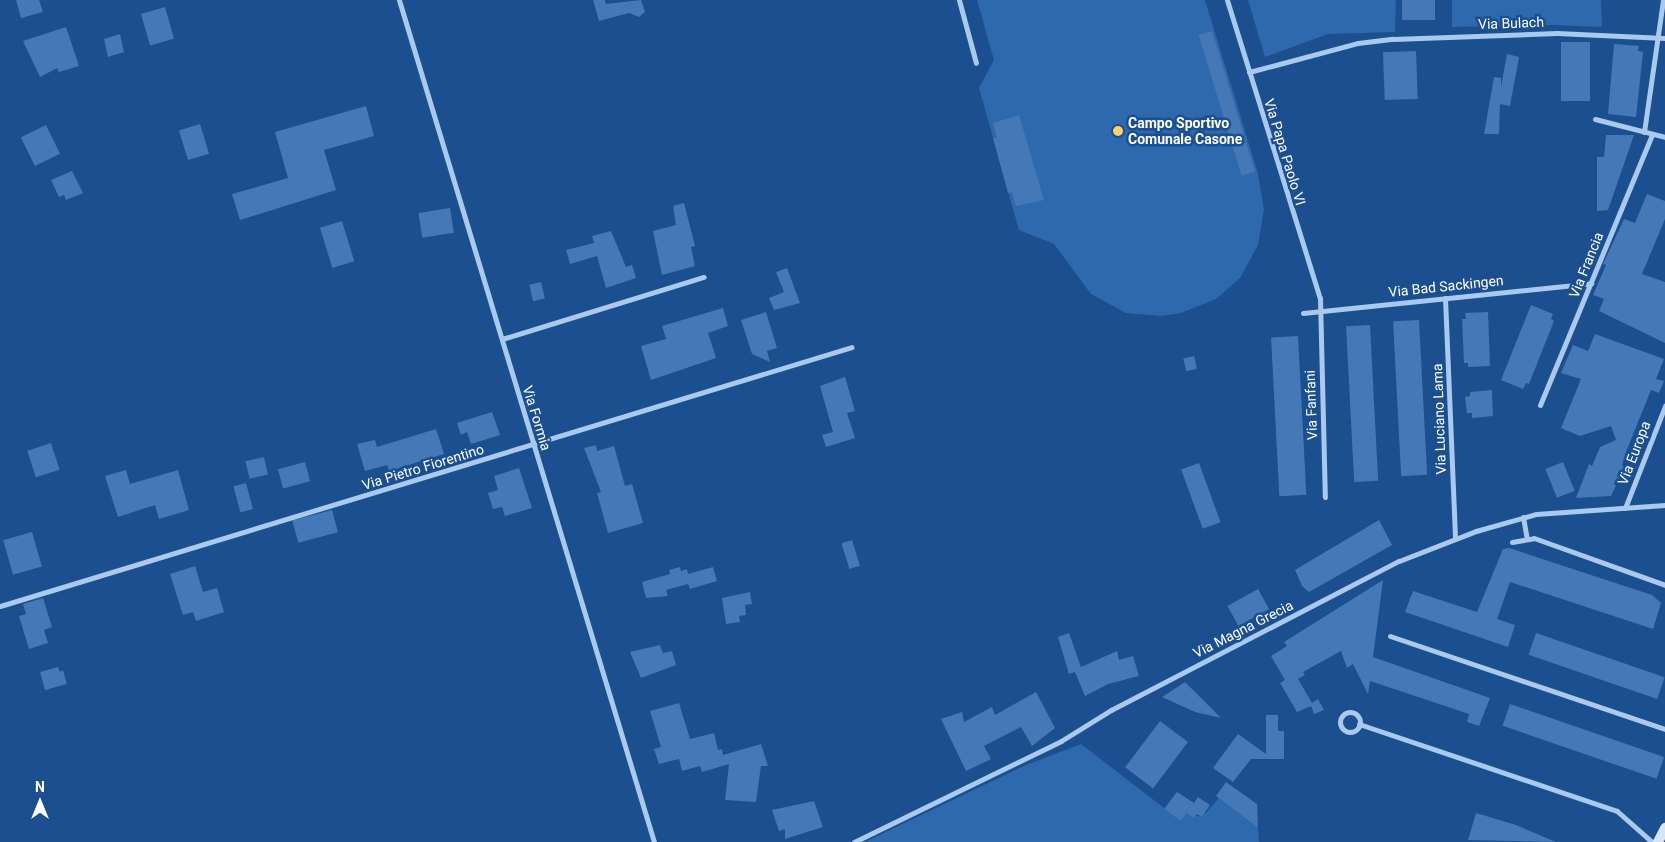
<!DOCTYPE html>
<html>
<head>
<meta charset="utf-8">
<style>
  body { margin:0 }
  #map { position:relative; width:1665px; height:842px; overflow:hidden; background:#1b4f8f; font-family:Roboto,sans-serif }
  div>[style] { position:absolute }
  .green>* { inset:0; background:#2e69ad }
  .building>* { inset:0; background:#4478b7; transform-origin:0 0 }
  .street>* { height:5px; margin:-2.5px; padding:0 2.5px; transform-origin:2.5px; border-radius:2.5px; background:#a9c9ee }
  .street>.ring { margin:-2.5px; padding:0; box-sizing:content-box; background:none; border:5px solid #a9c9ee; border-radius:50% }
  .secondary>* { height:10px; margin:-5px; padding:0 5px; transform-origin:5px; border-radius:5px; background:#d6e6fa }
  .dots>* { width:14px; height:14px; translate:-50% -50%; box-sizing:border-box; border:2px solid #1b4f8f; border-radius:50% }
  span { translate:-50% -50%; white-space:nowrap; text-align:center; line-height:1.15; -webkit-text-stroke:5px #1b4f8f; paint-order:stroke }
  .street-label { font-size:14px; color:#fff }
  .poi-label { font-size:14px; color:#fff; font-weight:700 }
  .left { translate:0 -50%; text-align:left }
  .north { position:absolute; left:15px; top:777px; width:50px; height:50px; -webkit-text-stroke:4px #1b4f8f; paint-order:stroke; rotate:0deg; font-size:14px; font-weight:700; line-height:20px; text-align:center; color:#fff }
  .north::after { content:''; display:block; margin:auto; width:18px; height:22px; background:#fff; clip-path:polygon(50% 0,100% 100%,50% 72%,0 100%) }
</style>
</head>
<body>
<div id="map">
  <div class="green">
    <i style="clip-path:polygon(977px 0,1205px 0,1258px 174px,1264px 210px,1258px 245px,1240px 278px,1216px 299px,1181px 313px,1161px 316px,1126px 313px,1091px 294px,1054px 244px,1019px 230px,979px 88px,994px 60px)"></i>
    <i style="clip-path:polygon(1248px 0,1396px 0,1395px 32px,1328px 34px,1265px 57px)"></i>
    <i style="clip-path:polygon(1452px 0,1601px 0,1602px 27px,1554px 25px,1452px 27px)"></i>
    <i style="clip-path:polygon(1081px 744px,1181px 821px,1187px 813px,1202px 817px,1219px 798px,1258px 828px,1259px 842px,865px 842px,1026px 765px)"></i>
  </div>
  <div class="building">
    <i style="clip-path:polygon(16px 0,39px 0,43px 12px,21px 18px)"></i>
    <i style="clip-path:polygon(593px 0,605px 0,606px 4px,641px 0,645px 12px,639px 17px,629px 13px,599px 21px)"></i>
    <i style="left:1402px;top:0;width:33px;height:20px"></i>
    <i style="left:165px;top:7px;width:33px;height:25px;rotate:74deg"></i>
    <i style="clip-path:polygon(66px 27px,79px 66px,59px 72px,57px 68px,40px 77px,23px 41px)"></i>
    <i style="left:1212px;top:31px;width:147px;height:14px;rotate:73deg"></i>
    <i style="clip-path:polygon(120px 34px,124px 52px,108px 57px,104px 39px)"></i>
    <i style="left:1561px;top:42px;width:29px;height:59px"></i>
    <i style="clip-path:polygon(1614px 44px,1639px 46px,1638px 51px,1643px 52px,1636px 117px,1608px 114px)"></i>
    <i style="left:1416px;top:51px;width:48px;height:33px;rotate:88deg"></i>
    <i style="clip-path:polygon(1507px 54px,1519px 57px,1510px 106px,1500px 104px,1499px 134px,1484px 134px,1494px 77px,1501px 78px,1501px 87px)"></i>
    <i style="clip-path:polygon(366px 106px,374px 136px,324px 150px,336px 190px,240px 220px,232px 194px,288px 178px,275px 132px)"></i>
    <i style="clip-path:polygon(1019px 115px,1044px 200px,1016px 206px,1012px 192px,1008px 193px,993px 138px,997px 138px,993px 123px)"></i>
    <i style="left:200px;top:124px;width:31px;height:22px;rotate:73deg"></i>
    <i style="left:46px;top:125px;width:32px;height:28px;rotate:64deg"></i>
    <i style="clip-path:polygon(1606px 135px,1634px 135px,1608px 210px,1597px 211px,1597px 157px,1604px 157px)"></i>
    <i style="clip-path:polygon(72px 171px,83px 193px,66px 200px,64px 195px,59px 197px,51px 180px)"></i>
    <i style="clip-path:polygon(1647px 194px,1665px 201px,1665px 219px,1642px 274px,1665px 282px,1665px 343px,1599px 311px,1604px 299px,1593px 295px,1606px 265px,1603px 264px,1624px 219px,1635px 223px)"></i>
    <i style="clip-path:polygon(684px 203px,695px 246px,691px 247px,695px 266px,662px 275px,653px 231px,676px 225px,673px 206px)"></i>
    <i style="left:450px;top:208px;width:25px;height:32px;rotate:81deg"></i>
    <i style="left:342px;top:221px;width:42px;height:23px;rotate:73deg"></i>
    <i style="clip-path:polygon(611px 231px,626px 267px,632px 265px,636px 278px,606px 288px,597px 256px,570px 264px,566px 250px,594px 243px,592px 236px)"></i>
    <i style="clip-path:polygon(787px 268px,800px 303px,774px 310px,769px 298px,784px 292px,776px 272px)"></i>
    <i style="left:541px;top:282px;width:17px;height:12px;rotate:77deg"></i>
    <i style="clip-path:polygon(1531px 305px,1553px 314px,1551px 319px,1554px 321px,1529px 384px,1526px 383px,1523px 389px,1501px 380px)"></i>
    <i style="clip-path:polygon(723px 308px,728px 326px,708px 333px,716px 358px,651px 380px,641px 346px,666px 339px,662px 326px)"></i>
    <i style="clip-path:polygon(766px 312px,777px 348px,767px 351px,770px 362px,752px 354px,741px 320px)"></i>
    <i style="clip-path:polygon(1488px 312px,1490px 366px,1468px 367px,1468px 363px,1464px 363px,1462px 319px,1466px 319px,1465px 313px)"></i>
    <i style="left:1419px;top:320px;width:155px;height:26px;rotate:87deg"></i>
    <i style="left:1370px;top:325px;width:156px;height:24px;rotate:87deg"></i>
    <i style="clip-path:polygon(1595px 334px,1664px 359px,1656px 379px,1664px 381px,1659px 393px,1651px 390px,1626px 452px,1622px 465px,1628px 470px,1624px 483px,1618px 481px,1611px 496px,1576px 498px,1589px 464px,1592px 466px,1600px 447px,1616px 440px,1611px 426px,1580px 436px,1561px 428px,1581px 379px,1561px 373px,1573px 345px,1588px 351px)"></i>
    <i style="left:1298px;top:336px;width:159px;height:27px;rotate:87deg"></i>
    <i style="left:1194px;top:356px;width:13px;height:11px;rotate:77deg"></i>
    <i style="clip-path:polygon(845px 377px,855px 411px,847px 413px,855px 438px,826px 447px,822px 435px,833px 432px,820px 386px)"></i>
    <i style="clip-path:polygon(1492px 390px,1493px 416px,1472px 418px,1472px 413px,1467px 413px,1465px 397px,1470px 396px,1470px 392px)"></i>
    <i style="clip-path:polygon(492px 412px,500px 435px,471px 444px,467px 432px,461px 435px,457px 423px)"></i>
    <i style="clip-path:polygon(436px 429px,444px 454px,389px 471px,387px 465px,365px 471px,357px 444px,375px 440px,377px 447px)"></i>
    <i style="left:51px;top:443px;width:28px;height:25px;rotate:72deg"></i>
    <i style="clip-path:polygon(596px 445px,597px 451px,614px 446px,625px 486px,632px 484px,643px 523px,608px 533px,597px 493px,601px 492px,584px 448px)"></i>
    <i style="left:264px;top:457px;width:18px;height:19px;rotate:77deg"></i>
    <i style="left:305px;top:462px;width:20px;height:28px;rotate:75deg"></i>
    <i style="left:1563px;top:462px;width:31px;height:19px;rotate:68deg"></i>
    <i style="left:1199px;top:463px;width:63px;height:19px;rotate:70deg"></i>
    <i style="clip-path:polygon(519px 468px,532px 508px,505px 516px,502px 507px,493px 509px,488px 493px,498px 490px,494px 476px)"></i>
    <i style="clip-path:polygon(126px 470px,130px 484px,178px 470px,189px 510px,159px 519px,155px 505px,118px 517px,105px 476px)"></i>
    <i style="left:246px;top:483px;width:27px;height:13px;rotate:75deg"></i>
    <i style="left:332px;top:510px;width:23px;height:41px;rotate:75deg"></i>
    <i style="clip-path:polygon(1379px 520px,1392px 545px,1309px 592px,1302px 586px,1295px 570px)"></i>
    <i style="left:32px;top:532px;width:36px;height:30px;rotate:74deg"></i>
    <i style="left:852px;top:540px;width:27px;height:11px;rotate:73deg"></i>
    <i style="clip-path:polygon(1509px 548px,1652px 595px,1661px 603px,1653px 629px,1510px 582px,1497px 619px,1515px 625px,1508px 647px,1405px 612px,1413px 591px,1477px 612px,1503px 549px)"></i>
    <i style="clip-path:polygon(195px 566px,203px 592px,217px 588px,224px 612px,196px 621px,193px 612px,183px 615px,170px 574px)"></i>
    <i style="clip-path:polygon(680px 567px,681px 571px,687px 569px,688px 574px,713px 567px,717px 581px,690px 589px,688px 584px,666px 590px,668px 596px,646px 598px,642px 582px,670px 574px,669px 570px)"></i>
    <i style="clip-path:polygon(1383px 580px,1373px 657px,1490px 698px,1479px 726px,1467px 722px,1469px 714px,1370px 681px,1368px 694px,1353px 664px,1347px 668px,1341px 651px,1303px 672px,1305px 675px,1298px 679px,1312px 703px,1318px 699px,1324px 710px,1314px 714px,1311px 706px,1297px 712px,1280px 683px,1285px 680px,1271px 656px,1287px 646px,1284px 642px)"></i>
    <i style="left:1258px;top:589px;width:23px;height:35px;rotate:61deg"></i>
    <i style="clip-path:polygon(750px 592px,752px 604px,745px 605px,746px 615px,739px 616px,740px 622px,726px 624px,722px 598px)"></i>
    <i style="clip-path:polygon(43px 598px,52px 627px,44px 630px,48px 643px,29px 649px,19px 616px,26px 614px,23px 604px)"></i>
    <i style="clip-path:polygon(1069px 633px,1081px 667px,1117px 651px,1119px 660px,1133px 656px,1139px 676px,1108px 684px,1085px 696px,1075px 672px,1069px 674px,1058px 637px)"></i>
    <i style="left:1536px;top:633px;width:136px;height:23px;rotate:19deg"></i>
    <i style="clip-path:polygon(660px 645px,663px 653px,672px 651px,676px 665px,641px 678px,630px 652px)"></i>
    <i style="clip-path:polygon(58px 667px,60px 672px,63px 670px,67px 684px,45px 690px,40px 672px)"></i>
    <i style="clip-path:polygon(1185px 682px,1221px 718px,1195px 712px,1162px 697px)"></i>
    <i style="clip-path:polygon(1036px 692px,1055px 728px,1032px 746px,1021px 727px,984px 746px,991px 759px,966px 771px,941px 719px,962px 712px,964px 722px,992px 707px,995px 715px)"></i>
    <i style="clip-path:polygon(679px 703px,690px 739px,714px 733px,718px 750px,722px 749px,723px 755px,761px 744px,768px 766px,761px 766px,756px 802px,725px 800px,729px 764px,702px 772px,700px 766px,682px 771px,679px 759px,659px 764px,654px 749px,661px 747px,650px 711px)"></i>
    <i style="left:1510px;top:704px;width:163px;height:23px;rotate:19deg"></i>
    <i style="clip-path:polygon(1266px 715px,1278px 715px,1278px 731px,1284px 731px,1284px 759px,1251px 759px,1233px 782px,1213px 768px,1238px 734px,1266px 754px)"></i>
    <i style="left:1160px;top:721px;width:35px;height:58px;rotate:37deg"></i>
    <i style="clip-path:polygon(1226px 782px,1257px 804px,1258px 828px,1216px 796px)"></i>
    <i style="clip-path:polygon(1177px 792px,1194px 803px,1198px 797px,1210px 805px,1202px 817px,1197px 814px,1193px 818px,1187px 813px,1181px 821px,1164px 809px)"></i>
    <i style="clip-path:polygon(814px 801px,823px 827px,785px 839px,785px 829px,779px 831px,772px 810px)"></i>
    <i style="clip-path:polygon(1476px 813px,1516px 825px,1556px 842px,1468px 840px)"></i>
  </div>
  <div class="street">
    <i style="left:399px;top:0;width:880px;rotate:73.15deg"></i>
    <i style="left:959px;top:0;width:65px;rotate:74.9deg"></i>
    <i style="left:1227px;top:0;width:312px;rotate:72.7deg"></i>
    <i style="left:1320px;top:298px;width:199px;rotate:88.6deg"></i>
    <i style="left:1249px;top:72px;width:113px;rotate:-14.9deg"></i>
    <i style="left:1358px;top:43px;width:35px;rotate:-7deg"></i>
    <i style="left:1393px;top:39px;width:164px;rotate:-2.1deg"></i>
    <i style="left:1557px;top:33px;width:108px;rotate:2.7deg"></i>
    <i style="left:1595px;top:119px;width:72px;rotate:14.4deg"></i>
    <i style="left:1644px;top:132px;width:133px;rotate:-81.8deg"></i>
    <i style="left:1445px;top:298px;width:241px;rotate:87.6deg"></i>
    <i style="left:1303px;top:313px;width:290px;rotate:-5.9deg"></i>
    <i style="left:502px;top:339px;width:211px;rotate:-17.1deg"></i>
    <i style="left:1540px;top:405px;width:293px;rotate:-67.5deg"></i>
    <i style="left:1625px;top:508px;width:110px;rotate:-68.6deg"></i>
    <i style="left:1523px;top:517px;width:22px;rotate:80deg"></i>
    <i style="left:1512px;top:542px;width:22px;rotate:-10deg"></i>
    <i style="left:1534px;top:538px;width:139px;rotate:19.7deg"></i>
    <i style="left:0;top:606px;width:890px;rotate:-16.91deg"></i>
    <i style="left:1390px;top:636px;width:290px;rotate:18.7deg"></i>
    <i class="ring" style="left:1340px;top:712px;width:15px;height:15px"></i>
    <i style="left:1359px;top:724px;width:272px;rotate:18.6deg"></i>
    <i style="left:1617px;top:811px;width:47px;rotate:41.5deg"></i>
    <i style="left:854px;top:842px;width:230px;rotate:-26deg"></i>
    <i style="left:1061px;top:741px;width:59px;rotate:-31.8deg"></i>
    <i style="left:1111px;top:710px;width:324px;rotate:-27.4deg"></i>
    <i style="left:1399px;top:561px;width:83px;rotate:-21.3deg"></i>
    <i style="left:1476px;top:531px;width:62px;rotate:-15.8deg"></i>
    <i style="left:1536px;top:514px;width:129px;rotate:-4deg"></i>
  </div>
  <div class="secondary">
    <i style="left:1658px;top:842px;width:16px;rotate:-63deg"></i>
  </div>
  <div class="dots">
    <i style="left:1118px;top:131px;background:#ffd166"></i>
  </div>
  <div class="street-label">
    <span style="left:1511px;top:23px;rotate:-2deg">Via Bulach</span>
    <span style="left:1285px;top:152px;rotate:73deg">Via Papa Paolo VI</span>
    <span style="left:1586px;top:265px;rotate:-68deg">Via Francia</span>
    <span style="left:1446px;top:286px;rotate:-6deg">Via Bad Sackingen</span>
    <span style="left:1311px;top:405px;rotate:-92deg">Via Fanfani</span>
    <span style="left:537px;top:418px;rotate:73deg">Via Formia</span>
    <span style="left:1439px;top:419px;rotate:-92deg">Via Luciano Lama</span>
    <span style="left:1634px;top:453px;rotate:-69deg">Via Europa</span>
    <span style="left:423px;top:467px;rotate:-17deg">Via Pietro Fiorentino</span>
    <span style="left:1243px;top:629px;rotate:-27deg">Via Magna Grecia</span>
  </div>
  <div class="poi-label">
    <span class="left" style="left:1128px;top:131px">Campo Sportivo<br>Comunale Casone</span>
  </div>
  <div class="north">N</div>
</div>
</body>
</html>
